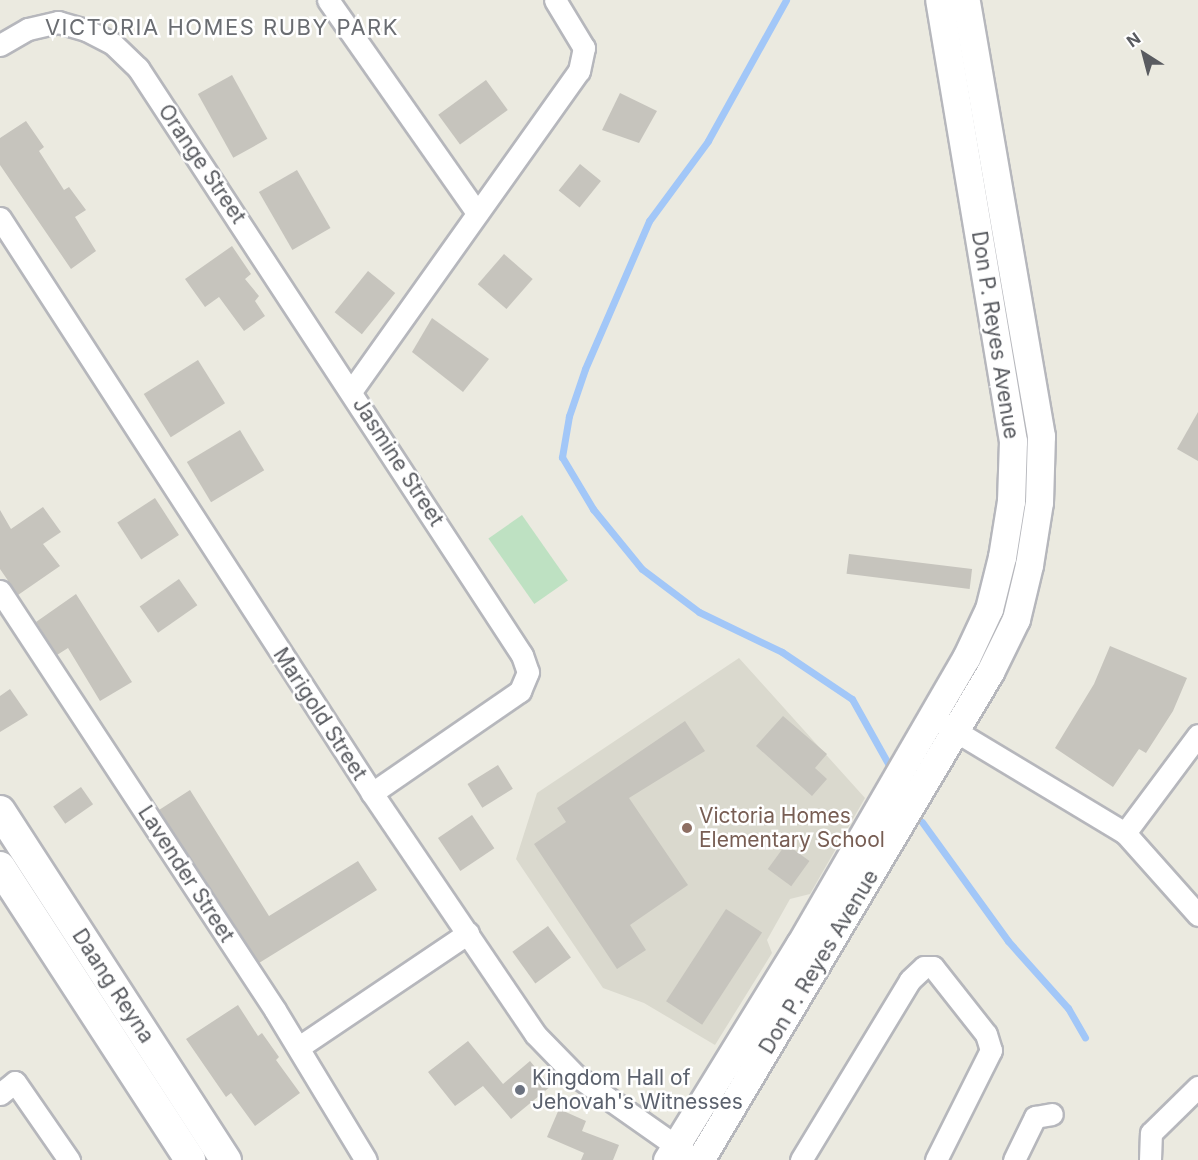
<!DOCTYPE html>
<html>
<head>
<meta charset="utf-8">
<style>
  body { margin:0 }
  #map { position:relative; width:1198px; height:1160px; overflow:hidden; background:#ebeae0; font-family:Inter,sans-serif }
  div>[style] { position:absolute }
  .education>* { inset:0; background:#dad9ce }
  .green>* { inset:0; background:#bee1c2; transform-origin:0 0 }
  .stream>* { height:7px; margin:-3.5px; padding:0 3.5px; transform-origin:3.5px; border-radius:3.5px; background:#a2c7f8 }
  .building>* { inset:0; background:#c6c4bd; transform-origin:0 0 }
  .roads { filter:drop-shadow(2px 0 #b6b7bc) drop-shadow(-2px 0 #b6b7bc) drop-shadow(0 2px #b6b7bc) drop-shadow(0 -2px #b6b7bc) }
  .minor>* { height:21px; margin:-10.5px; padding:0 10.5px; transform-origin:10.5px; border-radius:10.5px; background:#fff }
  .tertiary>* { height:27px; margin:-13.5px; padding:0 13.5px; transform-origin:13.5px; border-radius:13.5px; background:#fff }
  .secondary>* { height:30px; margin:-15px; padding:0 15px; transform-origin:15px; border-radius:15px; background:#fff }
  .dots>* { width:16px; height:16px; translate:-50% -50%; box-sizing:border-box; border:3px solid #fff; border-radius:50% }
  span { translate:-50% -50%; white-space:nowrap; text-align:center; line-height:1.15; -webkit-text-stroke:5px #fff; paint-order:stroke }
  .street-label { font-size:21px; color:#595b60 }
  .education-label { font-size:21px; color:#785e54 }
  .left { translate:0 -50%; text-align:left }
  .worship-label { font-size:21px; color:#5b616d }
  .neighbourhood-label { font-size:22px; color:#6a6d72; letter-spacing:1.5px }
  .north { position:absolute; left:1114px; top:24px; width:60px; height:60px; -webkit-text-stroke:4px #fff; paint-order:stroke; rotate:324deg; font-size:16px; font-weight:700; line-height:24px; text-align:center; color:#595b60 }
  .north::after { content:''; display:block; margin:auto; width:21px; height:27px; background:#595b60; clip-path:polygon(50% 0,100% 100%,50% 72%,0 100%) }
</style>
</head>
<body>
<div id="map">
  <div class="education">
    <i style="clip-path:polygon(739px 658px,865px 798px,810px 894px,790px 899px,767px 940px,772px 953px,715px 1045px,644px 1003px,603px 988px,516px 859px,537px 793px)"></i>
  </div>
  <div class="green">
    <i style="left:522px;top:515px;width:80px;height:41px;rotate:55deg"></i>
  </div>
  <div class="stream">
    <i style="left:786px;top:0;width:161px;rotate:119deg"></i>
    <i style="left:708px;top:141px;width:99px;rotate:126.4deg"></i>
    <i style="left:649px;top:221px;width:161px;rotate:113.4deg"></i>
    <i style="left:585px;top:369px;width:50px;rotate:108.8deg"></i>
    <i style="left:569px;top:416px;width:42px;rotate:99.7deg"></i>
    <i style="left:562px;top:457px;width:61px;rotate:59.2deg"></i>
    <i style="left:593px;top:509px;width:77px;rotate:50.8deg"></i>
    <i style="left:642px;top:569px;width:71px;rotate:37deg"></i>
    <i style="left:699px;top:612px;width:92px;rotate:25.7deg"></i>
    <i style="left:782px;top:652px;width:84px;rotate:33.9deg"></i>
    <i style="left:852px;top:699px;width:78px;rotate:60.8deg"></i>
    <i style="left:922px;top:822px;width:147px;rotate:54.1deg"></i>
    <i style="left:1008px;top:941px;width:90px;rotate:48.2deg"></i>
    <i style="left:1068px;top:1008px;width:34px;rotate:60deg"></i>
  </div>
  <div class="building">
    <i style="left:232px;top:75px;width:73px;height:39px;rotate:61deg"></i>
    <i style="left:486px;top:80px;width:37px;height:59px;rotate:54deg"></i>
    <i style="clip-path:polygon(620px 93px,657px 111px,639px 143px,602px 130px)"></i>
    <i style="clip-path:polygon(26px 121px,44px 147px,39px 151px,64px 190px,69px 187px,86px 210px,75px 217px,96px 251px,71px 269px,0 165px,0 138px)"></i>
    <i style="left:580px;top:164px;width:27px;height:34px;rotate:39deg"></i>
    <i style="left:297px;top:170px;width:67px;height:44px;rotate:60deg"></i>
    <i style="clip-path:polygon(232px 246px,251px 274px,245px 279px,259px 296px,255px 301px,265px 316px,244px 331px,219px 297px,205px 307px,185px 279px)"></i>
    <i style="left:504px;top:254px;width:38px;height:40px;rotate:41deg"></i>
    <i style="left:368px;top:271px;width:35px;height:53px;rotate:39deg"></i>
    <i style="clip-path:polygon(432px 318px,489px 359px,463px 392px,412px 352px)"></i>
    <i style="left:198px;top:360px;width:51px;height:64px;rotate:58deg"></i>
    <i style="clip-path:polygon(1198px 412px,1198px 461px,1177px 449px)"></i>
    <i style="left:240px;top:430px;width:47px;height:62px;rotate:59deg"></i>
    <i style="left:155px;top:498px;width:44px;height:45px;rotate:57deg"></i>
    <i style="clip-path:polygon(43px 507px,61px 532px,43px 544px,60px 566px,18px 595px,0 569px,0 510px,11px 529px)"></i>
    <i style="left:849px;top:554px;width:124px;height:20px;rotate:7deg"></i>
    <i style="left:179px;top:579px;width:32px;height:48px;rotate:55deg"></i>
    <i style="clip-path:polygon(76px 594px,132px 682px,100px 701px,68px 648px,57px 655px,36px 622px)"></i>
    <i style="clip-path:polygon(1110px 646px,1187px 678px,1173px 711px,1146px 753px,1139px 749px,1113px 787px,1055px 748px,1094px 684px)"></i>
    <i style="clip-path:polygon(10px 689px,28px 715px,0 732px,0 696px)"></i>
    <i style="clip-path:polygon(783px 716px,827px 754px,815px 768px,827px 779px,812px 796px,756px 746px)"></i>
    <i style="clip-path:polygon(685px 721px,705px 751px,629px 798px,688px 885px,630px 925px,646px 950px,617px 969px,534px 844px,566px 822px,557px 808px)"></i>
    <i style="left:498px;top:765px;width:28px;height:36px;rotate:58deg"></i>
    <i style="left:81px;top:787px;width:21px;height:34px;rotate:55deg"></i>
    <i style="clip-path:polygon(190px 790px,269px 916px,358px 861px,377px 890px,259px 963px,159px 810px)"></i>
    <i style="left:472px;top:815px;width:40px;height:41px;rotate:56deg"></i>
    <i style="left:786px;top:844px;width:29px;height:31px;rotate:36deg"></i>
    <i style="left:726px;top:909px;width:43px;height:110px;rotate:33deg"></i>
    <i style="left:548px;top:926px;width:39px;height:44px;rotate:54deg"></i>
    <i style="clip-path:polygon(238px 1005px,258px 1036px,262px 1033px,279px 1057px,276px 1060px,300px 1093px,255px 1126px,231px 1093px,226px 1097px,186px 1039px)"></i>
    <i style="clip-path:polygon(468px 1041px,503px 1084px,530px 1061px,551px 1086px,511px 1119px,483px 1086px,455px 1106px,428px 1072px)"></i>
    <i style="clip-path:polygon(559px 1109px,586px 1121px,582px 1131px,619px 1145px,613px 1160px,581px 1160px,584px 1153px,547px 1137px)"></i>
  </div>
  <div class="roads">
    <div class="minor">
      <i style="left:328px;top:0;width:260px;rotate:55deg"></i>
      <i style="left:0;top:45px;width:32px;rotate:-30deg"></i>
      <i style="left:28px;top:29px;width:31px;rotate:-13deg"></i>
      <i style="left:58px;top:22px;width:29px;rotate:16deg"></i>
      <i style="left:86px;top:30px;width:30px;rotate:27deg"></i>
      <i style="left:113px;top:44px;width:35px;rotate:44deg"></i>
      <i style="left:138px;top:68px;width:701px;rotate:56.81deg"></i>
      <i style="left:522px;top:655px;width:18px;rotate:71deg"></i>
      <i style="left:528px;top:672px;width:21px;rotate:113deg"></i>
      <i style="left:520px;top:691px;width:180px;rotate:145.4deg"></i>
      <i style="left:0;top:218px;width:685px;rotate:57.1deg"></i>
      <i style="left:372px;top:793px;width:291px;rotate:55.9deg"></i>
      <i style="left:535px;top:1034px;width:57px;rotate:45.7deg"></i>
      <i style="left:575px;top:1075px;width:136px;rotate:35.1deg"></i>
      <i style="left:352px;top:390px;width:392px;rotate:-54.6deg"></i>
      <i style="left:579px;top:71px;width:24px;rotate:-78deg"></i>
      <i style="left:584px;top:48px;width:56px;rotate:-121.1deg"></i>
      <i style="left:0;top:591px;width:501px;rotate:56.72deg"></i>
      <i style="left:275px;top:1010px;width:175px;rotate:58.8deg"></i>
      <i style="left:942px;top:723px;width:214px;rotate:31deg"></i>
      <i style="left:1125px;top:833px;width:110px;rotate:48.3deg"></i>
      <i style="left:1125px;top:833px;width:122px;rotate:-53.3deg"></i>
      <i style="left:299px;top:1047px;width:204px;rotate:-34deg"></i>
      <i style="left:0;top:1094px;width:19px;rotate:-39deg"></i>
      <i style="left:15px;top:1082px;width:95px;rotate:55.3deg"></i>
      <i style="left:801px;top:1160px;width:210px;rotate:-58.8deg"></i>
      <i style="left:910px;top:980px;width:19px;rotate:-43deg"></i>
      <i style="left:924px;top:967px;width:9px"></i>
      <i style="left:933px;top:967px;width:85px;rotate:51.7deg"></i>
      <i style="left:986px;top:1034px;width:17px;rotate:73deg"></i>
      <i style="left:991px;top:1050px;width:123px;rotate:116.6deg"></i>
      <i style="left:1014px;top:1160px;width:48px;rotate:-64deg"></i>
      <i style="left:1035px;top:1117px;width:17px;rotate:-10deg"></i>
      <i style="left:1150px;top:1160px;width:27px;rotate:-88deg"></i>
      <i style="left:1151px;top:1133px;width:66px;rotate:-44.4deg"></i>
    </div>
    <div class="tertiary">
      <i style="left:667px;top:1160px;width:254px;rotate:-58.4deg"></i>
      <i style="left:800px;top:944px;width:331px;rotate:-59.9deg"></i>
      <i style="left:966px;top:658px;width:54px;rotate:-64.9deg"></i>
      <i style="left:989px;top:609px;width:54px;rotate:-76deg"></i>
      <i style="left:1002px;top:557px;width:57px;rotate:-80.9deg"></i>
      <i style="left:1011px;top:501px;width:60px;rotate:-88.1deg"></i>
      <i style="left:1013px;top:441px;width:447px;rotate:-99.5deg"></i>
      <i style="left:700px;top:1160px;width:568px;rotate:-59.28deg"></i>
      <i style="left:990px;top:672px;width:59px;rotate:-63.9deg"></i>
      <i style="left:1016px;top:619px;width:56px;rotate:-76.5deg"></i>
      <i style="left:1029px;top:565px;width:64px;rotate:-81deg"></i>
      <i style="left:1039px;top:502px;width:66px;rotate:-88.3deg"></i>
      <i style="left:1041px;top:436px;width:442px;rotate:-99.8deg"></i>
    </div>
    <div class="secondary">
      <i style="left:0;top:811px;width:416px;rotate:57.1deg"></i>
      <i style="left:0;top:867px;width:349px;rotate:57deg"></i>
    </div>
  </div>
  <div class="dots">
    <i style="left:687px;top:828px;background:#8d6e63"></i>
    <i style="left:520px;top:1090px;background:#6b7280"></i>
  </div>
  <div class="street-label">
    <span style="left:202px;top:164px;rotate:56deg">Orange Street</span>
    <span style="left:995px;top:335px;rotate:81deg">Don P. Reyes Avenue</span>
    <span style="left:398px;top:462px;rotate:57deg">Jasmine Street</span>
    <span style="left:320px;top:714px;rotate:57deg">Marigold Street</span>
    <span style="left:186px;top:874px;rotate:57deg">Lavender Street</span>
    <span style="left:819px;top:962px;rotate:-59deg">Don P. Reyes Avenue</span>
    <span style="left:113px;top:986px;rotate:57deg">Daang Reyna</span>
  </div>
  <div class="education-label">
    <span class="left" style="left:699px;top:828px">Victoria Homes<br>Elementary School</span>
  </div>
  <div class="worship-label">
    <span class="left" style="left:532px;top:1090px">Kingdom Hall of<br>Jehovah's Witnesses</span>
  </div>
  <div class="neighbourhood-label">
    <span style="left:222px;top:28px">VICTORIA HOMES RUBY PARK</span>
  </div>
  <div class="north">N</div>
</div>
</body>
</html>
